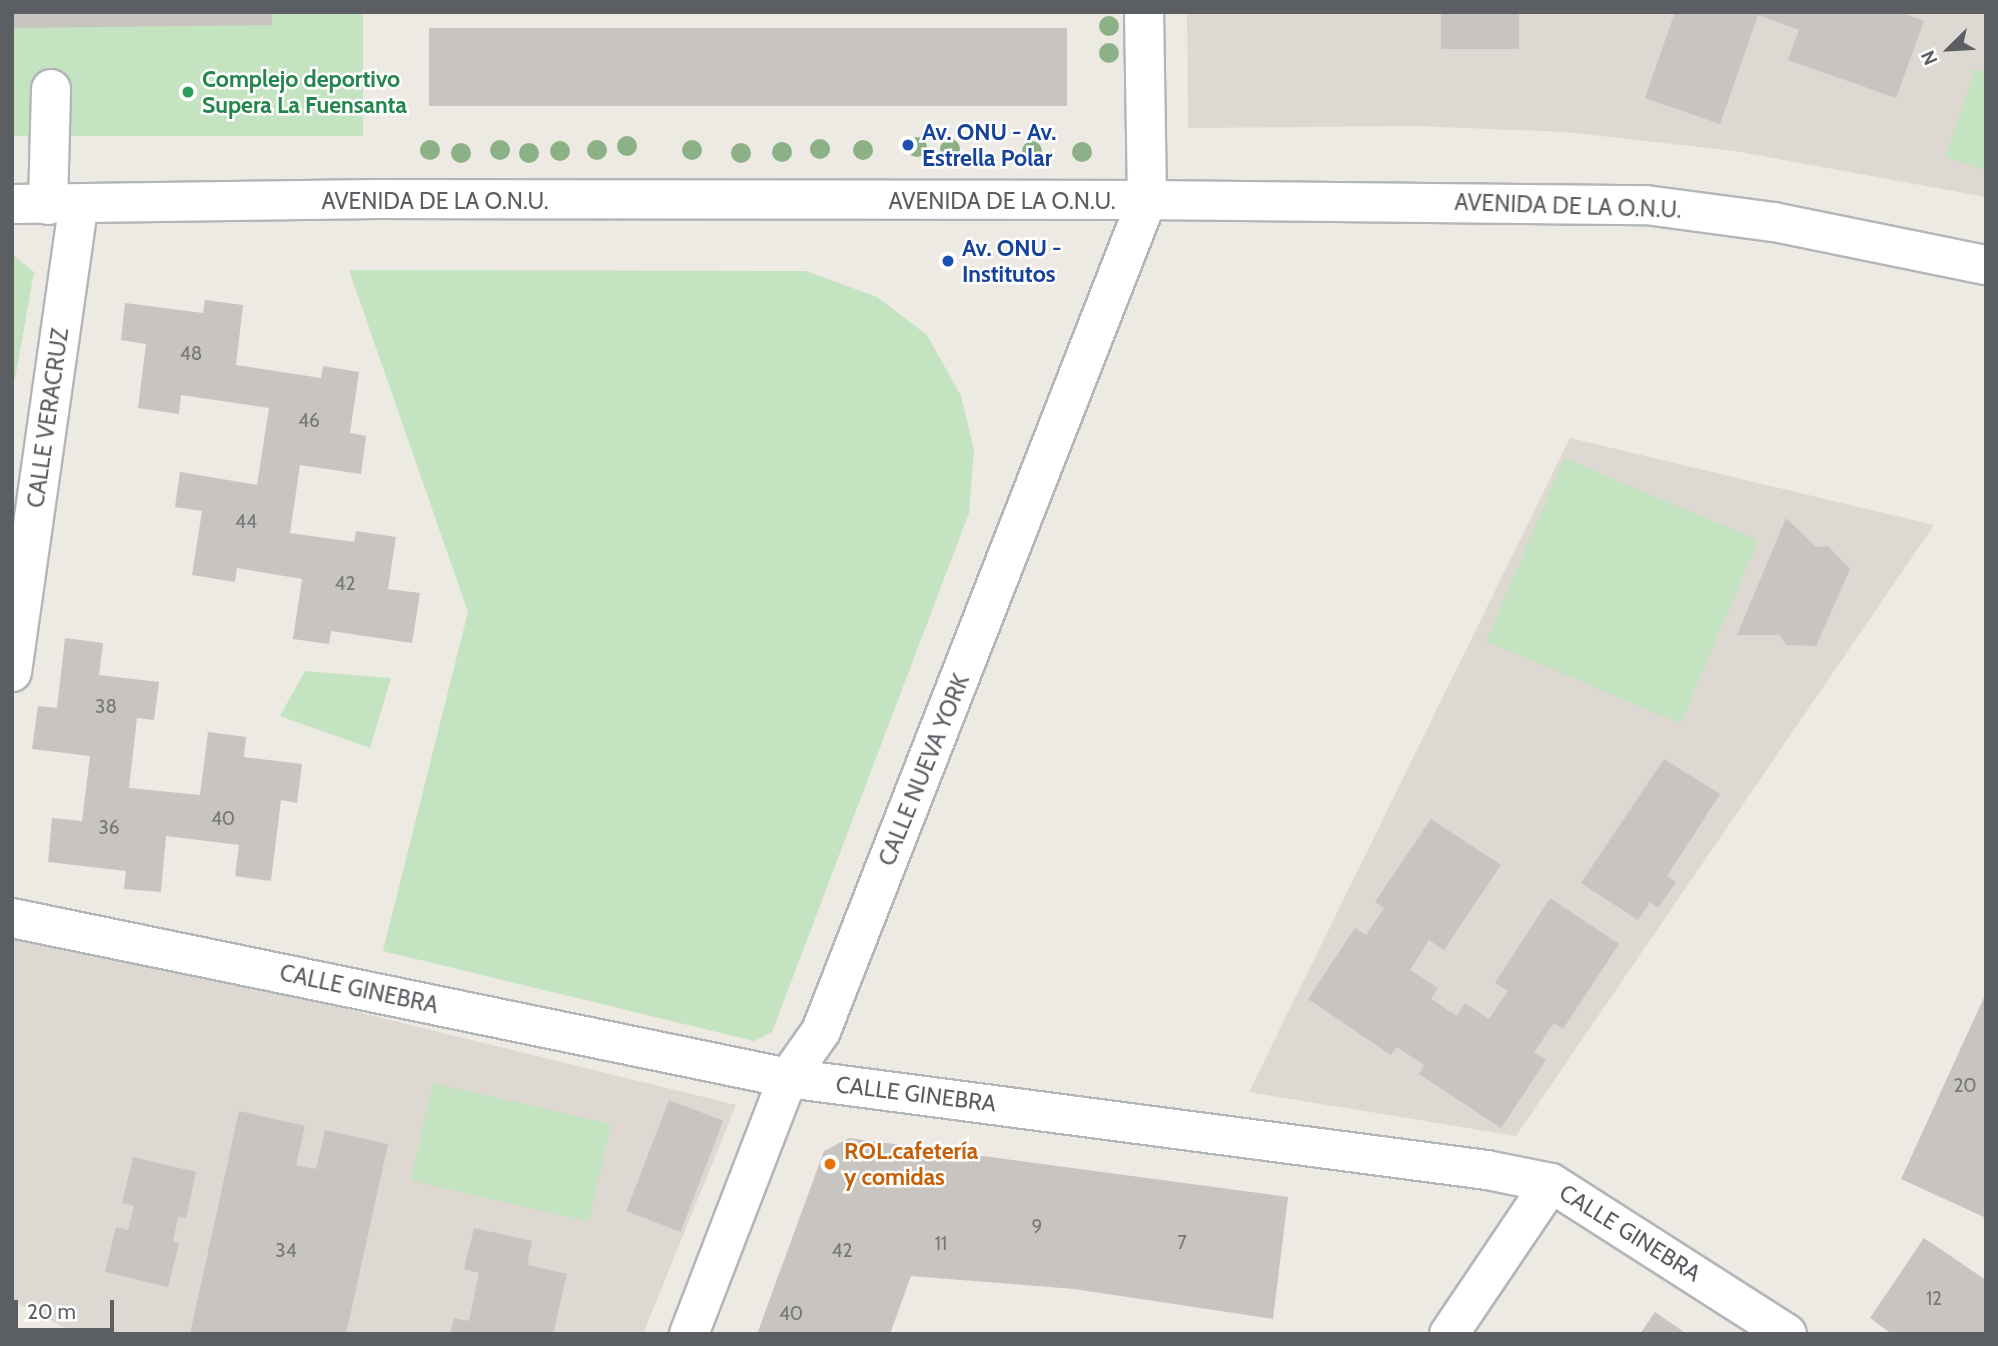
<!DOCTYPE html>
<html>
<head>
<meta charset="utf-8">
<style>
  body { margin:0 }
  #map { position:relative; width:1998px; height:1346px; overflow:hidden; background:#ede9e3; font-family:Cabin,sans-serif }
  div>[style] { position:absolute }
  .education>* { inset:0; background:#ddd8d1 }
  .green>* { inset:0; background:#c4e3c0; transform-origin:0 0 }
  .building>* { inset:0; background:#c8c4bf; transform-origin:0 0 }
  .roads { filter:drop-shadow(2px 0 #b3b6b9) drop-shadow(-2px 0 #b3b6b9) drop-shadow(0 2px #b3b6b9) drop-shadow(0 -2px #b3b6b9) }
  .minor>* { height:38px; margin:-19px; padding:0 19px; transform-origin:19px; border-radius:19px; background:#fff }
  .trees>* { width:20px; height:20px; margin:-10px; border-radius:50%; background:#8db186 }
  .dots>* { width:19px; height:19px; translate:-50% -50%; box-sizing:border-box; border:4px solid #fff; border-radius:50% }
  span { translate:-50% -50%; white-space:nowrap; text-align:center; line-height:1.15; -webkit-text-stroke:5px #fff; paint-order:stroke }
  .number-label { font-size:19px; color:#76787a }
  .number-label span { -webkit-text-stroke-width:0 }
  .leisure-label { font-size:23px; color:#27864d; font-weight:700 }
  .left { translate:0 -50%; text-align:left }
  .transit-label { font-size:23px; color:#164399; font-weight:700 }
  .street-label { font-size:23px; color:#5b5f63 }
  .food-label { font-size:23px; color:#c56008; font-weight:700 }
  .frame { position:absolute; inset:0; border:14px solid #5b5f63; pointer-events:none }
  .north { position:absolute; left:1914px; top:14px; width:70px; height:70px; -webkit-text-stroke:5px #fff; paint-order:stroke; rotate:246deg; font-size:19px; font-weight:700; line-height:28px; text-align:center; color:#5b5f63 }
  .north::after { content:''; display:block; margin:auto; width:24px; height:32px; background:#5b5f63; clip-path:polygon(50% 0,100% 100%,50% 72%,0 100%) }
  .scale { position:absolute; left:14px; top:1300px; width:100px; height:32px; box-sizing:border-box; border:4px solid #5b5f63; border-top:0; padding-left:9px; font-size:21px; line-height:24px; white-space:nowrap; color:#5b5f63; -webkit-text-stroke:5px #fff; paint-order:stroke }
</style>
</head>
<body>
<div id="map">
  <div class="education">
    <i style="clip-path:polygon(1187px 12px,1986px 12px,1986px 197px,1735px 151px,1565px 132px,1420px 126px,1188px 128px)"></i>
    <i style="clip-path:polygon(1570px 438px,1934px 525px,1516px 1136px,1249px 1092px)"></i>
    <i style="clip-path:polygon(37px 933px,736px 1105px,643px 1334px,77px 1334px,12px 1300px,12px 939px)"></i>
  </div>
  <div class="green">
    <i style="left:12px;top:12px;width:351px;height:124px"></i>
    <i style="clip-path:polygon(1975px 69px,1986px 72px,1986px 171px,1945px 157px)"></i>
    <i style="clip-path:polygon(12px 254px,34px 272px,15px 379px,12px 379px)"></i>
    <i style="clip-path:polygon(349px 270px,806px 271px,877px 297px,927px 335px,961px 396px,974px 450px,969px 513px,772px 1032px,754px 1041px,383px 951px,468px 612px)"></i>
    <i style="left:1564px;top:458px;width:211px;height:199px;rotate:23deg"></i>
    <i style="clip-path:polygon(305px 671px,391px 678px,370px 748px,280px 716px)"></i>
    <i style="left:433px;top:1083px;width:183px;height:100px;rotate:13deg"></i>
  </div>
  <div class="building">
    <i style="clip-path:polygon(12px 12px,272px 12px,272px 25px,12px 28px)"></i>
    <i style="left:1441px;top:12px;width:78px;height:37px"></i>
    <i style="clip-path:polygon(1675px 12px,1900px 12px,1924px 21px,1896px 98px,1788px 60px,1799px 30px,1758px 15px,1720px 124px,1645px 98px)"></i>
    <i style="left:1067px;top:28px;width:78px;height:638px;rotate:90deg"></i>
    <i style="clip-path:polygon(205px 300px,243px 305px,236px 365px,321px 378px,323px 366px,359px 372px,350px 433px,366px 436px,361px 474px,300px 465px,290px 533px,354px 542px,356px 531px,396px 537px,388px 589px,420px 593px,412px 643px,331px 631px,329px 644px,293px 639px,302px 579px,237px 568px,235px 582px,192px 575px,202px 511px,175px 507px,180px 472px,257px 485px,269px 408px,181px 395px,179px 414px,138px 408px,146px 344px,121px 340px,125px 303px,203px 313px)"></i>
    <i style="clip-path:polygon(1786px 518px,1816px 547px,1828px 546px,1850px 569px,1816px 646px,1786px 645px,1780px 635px,1737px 635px)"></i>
    <i style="clip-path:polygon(65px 638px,103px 643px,99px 675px,159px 682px,154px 720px,137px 718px,129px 788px,200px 795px,208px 732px,246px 737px,244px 757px,302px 764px,297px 803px,281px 800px,271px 881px,235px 876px,239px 845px,166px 836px,161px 892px,124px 889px,126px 871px,48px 862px,52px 818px,82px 821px,90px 756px,32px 749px,38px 706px,57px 708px)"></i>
    <i style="clip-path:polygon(1664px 759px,1720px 794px,1667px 876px,1676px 882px,1658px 908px,1650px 902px,1638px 920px,1581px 883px)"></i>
    <i style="clip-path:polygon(1431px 819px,1501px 865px,1444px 950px,1429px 940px,1410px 970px,1438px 988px,1431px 999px,1457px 1016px,1465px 1003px,1489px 1019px,1508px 991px,1495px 983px,1550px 898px,1619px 944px,1563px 1029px,1554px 1023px,1534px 1052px,1546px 1060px,1501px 1128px,1419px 1074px,1424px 1065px,1397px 1047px,1391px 1055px,1308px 999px,1355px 928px,1366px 935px,1384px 908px,1375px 902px)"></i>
    <i style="clip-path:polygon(1986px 993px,1986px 1218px,1901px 1179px)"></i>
    <i style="left:669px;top:1100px;width:58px;height:119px;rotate:21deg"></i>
    <i style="clip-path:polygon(239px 1111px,305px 1126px,296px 1165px,316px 1169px,325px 1130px,388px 1144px,346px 1334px,190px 1334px)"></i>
    <i style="clip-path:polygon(849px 1138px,1288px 1197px,1273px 1319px,1074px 1289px,911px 1276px,890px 1334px,757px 1334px,824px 1151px)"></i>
    <i style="clip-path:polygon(133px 1157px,196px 1172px,186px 1218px,178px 1217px,173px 1241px,179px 1243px,168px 1287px,105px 1272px,116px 1227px,128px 1230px,134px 1206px,122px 1203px)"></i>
    <i style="clip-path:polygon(474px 1228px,532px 1241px,527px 1265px,567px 1274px,553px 1334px,450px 1334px,454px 1318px,469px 1321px,479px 1273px,464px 1269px)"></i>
    <i style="clip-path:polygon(1924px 1238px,1986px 1280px,1986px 1334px,1892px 1334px,1870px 1318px)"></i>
    <i style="clip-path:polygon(1655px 1312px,1687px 1334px,1640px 1334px)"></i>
  </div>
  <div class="roads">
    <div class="minor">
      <i style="left:12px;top:204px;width:364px;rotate:-0.8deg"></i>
      <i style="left:376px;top:199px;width:771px;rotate:0.07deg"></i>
      <i style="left:1147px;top:200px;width:499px;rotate:0.6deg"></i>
      <i style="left:1646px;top:205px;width:129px;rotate:7.6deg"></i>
      <i style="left:1774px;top:222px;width:216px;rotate:11.5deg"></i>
      <i style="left:48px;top:205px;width:116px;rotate:-88.5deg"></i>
      <i style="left:12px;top:672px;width:471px;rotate:-81.9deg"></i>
      <i style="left:12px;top:918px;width:792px;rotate:11.65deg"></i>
      <i style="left:788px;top:1078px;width:705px;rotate:7.5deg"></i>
      <i style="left:1487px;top:1170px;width:65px;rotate:11.5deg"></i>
      <i style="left:1551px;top:1183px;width:280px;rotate:32.6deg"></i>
      <i style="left:689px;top:1334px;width:274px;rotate:-68.9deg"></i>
      <i style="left:788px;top:1078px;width:57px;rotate:-54.9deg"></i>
      <i style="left:821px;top:1031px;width:893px;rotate:-68.58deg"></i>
      <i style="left:1147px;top:200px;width:188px;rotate:-90.9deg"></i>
      <i style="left:1449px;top:1334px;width:182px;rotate:-56deg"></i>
    </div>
  </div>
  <div class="trees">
    <i style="left:1109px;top:26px"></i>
    <i style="left:1109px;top:53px"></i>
    <i style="left:627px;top:146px"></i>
    <i style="left:917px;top:147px"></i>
    <i style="left:820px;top:149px"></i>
    <i style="left:950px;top:149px"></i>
    <i style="left:430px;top:150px"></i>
    <i style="left:500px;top:150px"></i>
    <i style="left:597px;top:150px"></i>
    <i style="left:692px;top:150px"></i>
    <i style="left:863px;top:150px"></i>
    <i style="left:560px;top:151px"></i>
    <i style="left:1032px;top:151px"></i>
    <i style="left:782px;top:152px"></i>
    <i style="left:1082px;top:152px"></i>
    <i style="left:461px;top:153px"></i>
    <i style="left:529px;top:153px"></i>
    <i style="left:741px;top:153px"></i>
  </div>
  <div class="dots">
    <i style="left:188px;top:92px;background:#2e9e5b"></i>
    <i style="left:908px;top:145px;background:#1a4fb4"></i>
    <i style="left:948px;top:261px;background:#1a4fb4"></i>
    <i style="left:830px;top:1164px;background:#e8710a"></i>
  </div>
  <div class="number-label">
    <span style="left:191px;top:354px">48</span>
    <span style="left:309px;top:421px">46</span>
    <span style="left:246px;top:522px">44</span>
    <span style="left:345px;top:584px">42</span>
    <span style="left:106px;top:707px">38</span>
    <span style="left:223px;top:819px">40</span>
    <span style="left:109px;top:828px">36</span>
    <span style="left:1965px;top:1086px">20</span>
    <span style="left:1037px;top:1227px">9</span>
    <span style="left:1182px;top:1243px">7</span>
    <span style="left:941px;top:1244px">11</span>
    <span style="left:286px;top:1251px">34</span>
    <span style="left:842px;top:1251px">42</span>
    <span style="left:1934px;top:1299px">12</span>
    <span style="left:791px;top:1314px">40</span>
  </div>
  <div class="leisure-label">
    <span class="left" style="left:202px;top:92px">Complejo deportivo<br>Supera La Fuensanta</span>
  </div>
  <div class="transit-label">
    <span class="left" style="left:922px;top:145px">Av. ONU - Av.<br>Estrella Polar</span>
    <span class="left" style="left:962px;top:261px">Av. ONU -<br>Institutos</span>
  </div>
  <div class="street-label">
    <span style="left:435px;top:201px">AVENIDA DE LA O.N.U.</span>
    <span style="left:1002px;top:201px">AVENIDA DE LA O.N.U.</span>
    <span style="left:1568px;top:206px;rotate:2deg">AVENIDA DE LA O.N.U.</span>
    <span style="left:48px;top:418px;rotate:-82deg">CALLE VERACRUZ</span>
    <span style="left:924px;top:770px;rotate:-68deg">CALLE NUEVA YORK</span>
    <span style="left:359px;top:989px;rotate:12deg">CALLE GINEBRA</span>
    <span style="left:916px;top:1094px;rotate:7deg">CALLE GINEBRA</span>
    <span style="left:1630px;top:1233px;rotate:32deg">CALLE GINEBRA</span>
  </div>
  <div class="food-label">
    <span class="left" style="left:844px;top:1164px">ROL.cafetería<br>y comidas</span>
  </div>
  <div class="frame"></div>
  <div class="north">N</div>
  <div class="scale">20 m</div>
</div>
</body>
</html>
